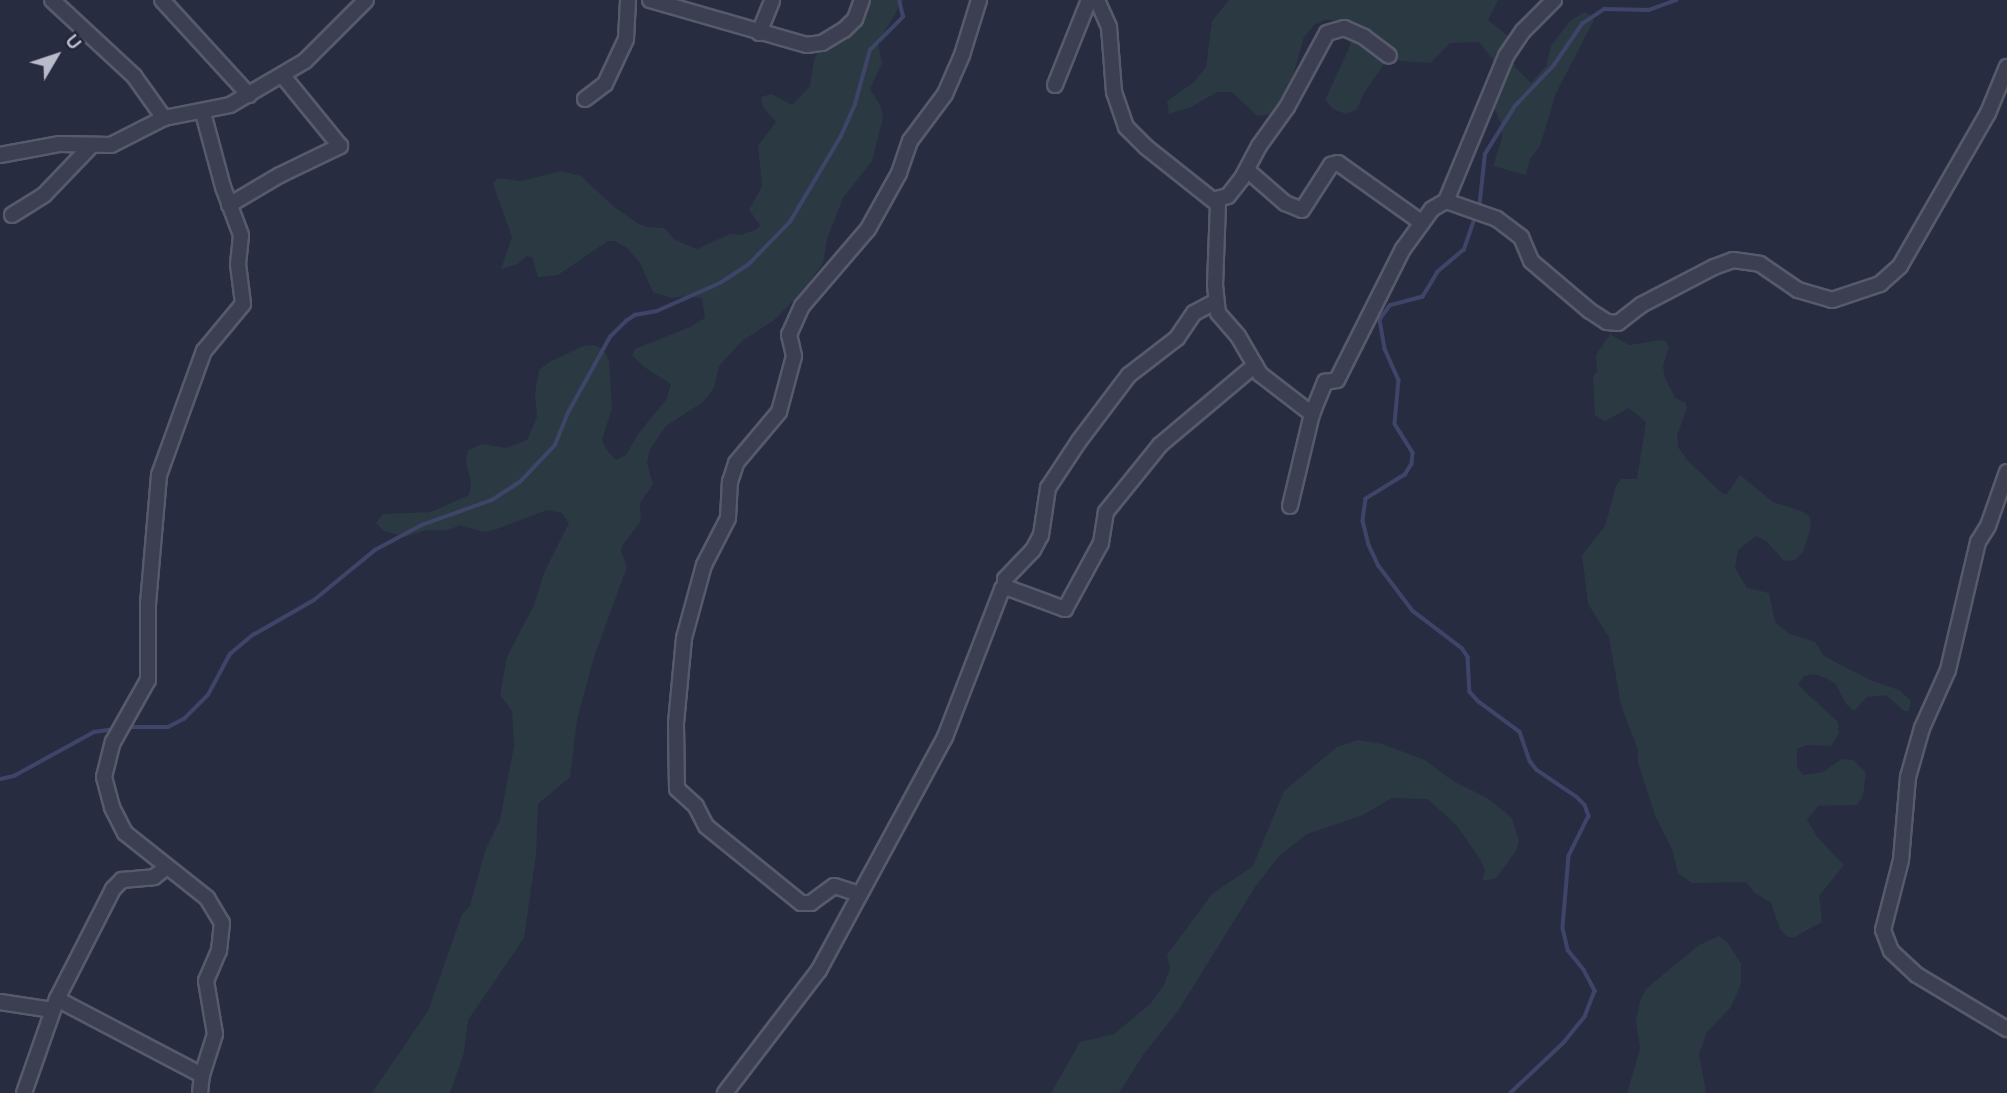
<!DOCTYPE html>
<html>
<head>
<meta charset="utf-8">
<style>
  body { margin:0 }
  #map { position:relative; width:2007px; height:1093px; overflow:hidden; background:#282c41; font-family:Overpass,sans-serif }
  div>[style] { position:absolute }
  .green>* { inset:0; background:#2a3942 }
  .stream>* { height:3.5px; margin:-1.75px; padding:0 1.75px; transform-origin:1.75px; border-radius:1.75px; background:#3f4569 }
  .roads { filter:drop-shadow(2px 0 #575a6b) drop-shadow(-2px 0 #575a6b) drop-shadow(0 2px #575a6b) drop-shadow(0 -2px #575a6b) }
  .street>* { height:14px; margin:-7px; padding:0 7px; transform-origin:7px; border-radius:7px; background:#3c3f51 }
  span { translate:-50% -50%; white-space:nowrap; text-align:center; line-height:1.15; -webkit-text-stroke:5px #202436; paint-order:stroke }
  .north { position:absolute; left:21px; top:21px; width:70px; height:70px; -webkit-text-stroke:5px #202436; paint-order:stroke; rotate:51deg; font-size:19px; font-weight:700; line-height:28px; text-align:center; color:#b9bbcb }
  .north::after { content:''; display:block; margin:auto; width:24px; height:32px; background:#b9bbcb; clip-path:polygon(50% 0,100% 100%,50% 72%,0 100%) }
</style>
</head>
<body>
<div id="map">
  <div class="green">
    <i style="clip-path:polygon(852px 0,903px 0,878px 43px,882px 63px,870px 89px,881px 107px,883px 118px,872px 161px,843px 198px,827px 239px,823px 263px,803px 291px,773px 321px,742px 341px,719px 366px,714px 388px,703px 402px,666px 426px,650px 449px,647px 463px,653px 484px,640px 503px,641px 521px,622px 546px,621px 552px,627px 567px,594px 657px,577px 720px,570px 777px,538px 804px,536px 855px,524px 938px,468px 1020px,464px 1053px,450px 1093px,372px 1093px,428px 1011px,462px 914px,470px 906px,485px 851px,500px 820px,514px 746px,512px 711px,500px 695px,507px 657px,534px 605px,544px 573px,569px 523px,562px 513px,547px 510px,494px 530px,483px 532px,460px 525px,449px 530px,426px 530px,405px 537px,384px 531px,376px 523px,383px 514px,431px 512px,469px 495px,471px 483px,466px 461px,468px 450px,483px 444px,506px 448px,527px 440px,537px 417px,535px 393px,539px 370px,548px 363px,583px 346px,594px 345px,604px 350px,609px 361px,612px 408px,602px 440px,606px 449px,616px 460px,626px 455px,638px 434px,666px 400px,671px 384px,644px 367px,632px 355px,635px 349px,690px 327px,705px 318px,702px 299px,689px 296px,671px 298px,653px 292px,640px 263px,626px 247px,615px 241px,608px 241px,558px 275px,538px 277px,532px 257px,527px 256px,518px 264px,501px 269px,512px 237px,493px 184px,497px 178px,521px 181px,561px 171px,581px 176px,613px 206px,637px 223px,647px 227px,664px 228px,675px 240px,697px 249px,730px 234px,741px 235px,757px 229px,760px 225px,749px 210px,762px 186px,758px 146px,776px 122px,763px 107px,761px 97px,771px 94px,792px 105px,810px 86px,814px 60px,825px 37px,849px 15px)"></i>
    <i style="clip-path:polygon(1229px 0,1498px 0,1488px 20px,1508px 36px,1515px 67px,1531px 83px,1546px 66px,1551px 46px,1569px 22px,1584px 12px,1593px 17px,1593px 22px,1556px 93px,1540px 146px,1530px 159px,1526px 175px,1493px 166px,1502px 139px,1502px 126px,1495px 110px,1494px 61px,1479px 42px,1450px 43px,1430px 63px,1387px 60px,1364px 93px,1357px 109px,1346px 114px,1333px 109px,1325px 100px,1350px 46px,1349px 23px,1327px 19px,1315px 24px,1304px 37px,1293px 76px,1272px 114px,1257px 116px,1232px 92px,1217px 92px,1191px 107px,1169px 114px,1167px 101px,1193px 83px,1206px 67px,1212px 21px)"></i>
    <i style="clip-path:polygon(1610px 334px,1629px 345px,1661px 340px,1666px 342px,1669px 347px,1663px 366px,1665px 378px,1675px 398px,1686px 403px,1687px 408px,1677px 436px,1678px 447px,1688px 461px,1723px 494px,1727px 494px,1740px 475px,1773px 502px,1801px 511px,1810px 517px,1811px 527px,1803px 552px,1795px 560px,1784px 561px,1766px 541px,1756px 536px,1738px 550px,1735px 568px,1747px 588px,1769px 593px,1775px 622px,1788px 633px,1815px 642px,1824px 656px,1870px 680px,1899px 690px,1911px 701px,1909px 711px,1904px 711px,1886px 695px,1867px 697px,1854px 711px,1846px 704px,1835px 683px,1825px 678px,1814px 674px,1804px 676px,1798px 685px,1838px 722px,1839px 733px,1831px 746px,1807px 745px,1797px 749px,1797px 766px,1803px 775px,1823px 772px,1842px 759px,1853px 760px,1866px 773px,1863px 796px,1857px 805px,1818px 806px,1807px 820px,1818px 838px,1844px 865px,1819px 896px,1822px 922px,1794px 937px,1788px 937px,1780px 929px,1771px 903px,1755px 893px,1746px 882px,1692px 883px,1678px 873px,1672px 849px,1655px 815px,1638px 763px,1638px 750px,1621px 705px,1609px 637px,1588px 604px,1582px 555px,1605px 526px,1616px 486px,1621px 479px,1637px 479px,1646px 422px,1629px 408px,1605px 421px,1595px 415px,1593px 376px,1597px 372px,1596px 355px)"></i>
    <i style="clip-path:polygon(1358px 740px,1382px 744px,1425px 760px,1453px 781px,1487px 798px,1505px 812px,1512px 819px,1519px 841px,1516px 851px,1496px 878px,1482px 881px,1485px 870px,1480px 859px,1457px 826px,1428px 799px,1392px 798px,1363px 815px,1307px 834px,1280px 855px,1255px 887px,1178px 1011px,1143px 1055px,1119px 1093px,1051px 1093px,1080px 1042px,1114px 1034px,1150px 1004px,1164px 985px,1170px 968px,1167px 955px,1212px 894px,1253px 866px,1284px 791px,1337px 747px)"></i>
    <i style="clip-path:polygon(1719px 936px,1728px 943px,1741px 964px,1741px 984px,1731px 1007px,1707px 1032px,1699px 1054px,1706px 1093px,1627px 1093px,1640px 1049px,1636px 1021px,1641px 998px,1647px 988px,1699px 945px)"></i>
  </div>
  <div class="stream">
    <i style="left:1479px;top:209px;width:55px;rotate:-83.8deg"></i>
    <i style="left:1485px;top:154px;width:57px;rotate:-58deg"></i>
    <i style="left:1515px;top:106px;width:57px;rotate:-46.4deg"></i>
    <i style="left:1554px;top:65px;width:50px;rotate:-55.7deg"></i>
    <i style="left:1582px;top:24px;width:27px;rotate:-34deg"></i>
    <i style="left:1604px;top:9px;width:45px;rotate:1.3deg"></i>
    <i style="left:1649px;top:10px;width:29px;rotate:-20deg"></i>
    <i style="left:1476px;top:216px;width:36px;rotate:109deg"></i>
    <i style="left:1464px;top:250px;width:34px;rotate:140deg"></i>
    <i style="left:1438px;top:272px;width:29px;rotate:121deg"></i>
    <i style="left:1423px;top:297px;width:34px;rotate:165deg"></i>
    <i style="left:1390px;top:306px;width:17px;rotate:126deg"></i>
    <i style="left:1380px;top:320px;width:29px;rotate:80deg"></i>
    <i style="left:1385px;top:349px;width:34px;rotate:66deg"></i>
    <i style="left:1399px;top:380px;width:44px;rotate:95.2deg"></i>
    <i style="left:1395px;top:424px;width:34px;rotate:58deg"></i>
    <i style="left:1413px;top:453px;width:11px;rotate:95deg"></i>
    <i style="left:1412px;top:464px;width:13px;rotate:122deg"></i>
    <i style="left:1405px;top:475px;width:46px;rotate:148.4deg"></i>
    <i style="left:1366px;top:499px;width:22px;rotate:98deg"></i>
    <i style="left:1363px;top:521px;width:25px;rotate:76deg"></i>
    <i style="left:1369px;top:545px;width:23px;rotate:65deg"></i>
    <i style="left:1379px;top:566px;width:56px;rotate:52.9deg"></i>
    <i style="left:1413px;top:611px;width:61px;rotate:37.1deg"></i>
    <i style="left:1462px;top:648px;width:11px;rotate:56deg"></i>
    <i style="left:1468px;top:657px;width:35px;rotate:87deg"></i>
    <i style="left:1470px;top:692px;width:12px;rotate:48deg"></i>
    <i style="left:1478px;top:701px;width:52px;rotate:36.4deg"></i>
    <i style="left:1520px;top:732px;width:31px;rotate:71deg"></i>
    <i style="left:1530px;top:761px;width:11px;rotate:52deg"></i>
    <i style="left:1537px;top:770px;width:48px;rotate:34deg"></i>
    <i style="left:1577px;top:797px;width:11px;rotate:45deg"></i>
    <i style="left:1585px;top:805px;width:12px;rotate:70deg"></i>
    <i style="left:1589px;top:816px;width:45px;rotate:116.6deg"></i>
    <i style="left:1569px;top:856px;width:72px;rotate:94.8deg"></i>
    <i style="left:1563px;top:928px;width:23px;rotate:77deg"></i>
    <i style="left:1568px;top:950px;width:26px;rotate:51deg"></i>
    <i style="left:1584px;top:970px;width:24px;rotate:62deg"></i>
    <i style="left:1595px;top:991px;width:28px;rotate:111deg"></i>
    <i style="left:1585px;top:1017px;width:32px;rotate:129deg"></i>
    <i style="left:1565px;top:1042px;width:74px;rotate:136.6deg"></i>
    <i style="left:127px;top:727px;width:41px"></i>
    <i style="left:168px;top:727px;width:18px;rotate:-27deg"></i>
    <i style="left:184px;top:719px;width:34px;rotate:-45deg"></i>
    <i style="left:208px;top:695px;width:47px;rotate:-61.8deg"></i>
    <i style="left:230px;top:654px;width:30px;rotate:-40deg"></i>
    <i style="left:253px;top:635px;width:70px;rotate:-29.8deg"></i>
    <i style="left:314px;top:600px;width:79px;rotate:-39.3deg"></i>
    <i style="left:375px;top:550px;width:53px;rotate:-28deg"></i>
    <i style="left:422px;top:525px;width:74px;rotate:-19.7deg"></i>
    <i style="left:492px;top:500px;width:33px;rotate:-33deg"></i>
    <i style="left:520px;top:482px;width:51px;rotate:-46.6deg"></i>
    <i style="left:555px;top:445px;width:37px;rotate:-68deg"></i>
    <i style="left:569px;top:411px;width:85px;rotate:-61deg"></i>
    <i style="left:610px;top:337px;width:23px;rotate:-45deg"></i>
    <i style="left:626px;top:321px;width:11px;rotate:-34deg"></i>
    <i style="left:635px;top:315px;width:22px;rotate:-10deg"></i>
    <i style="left:657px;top:311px;width:69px;rotate:-24deg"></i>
    <i style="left:720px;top:283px;width:33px;rotate:-33deg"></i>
    <i style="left:748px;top:265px;width:60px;rotate:-45.7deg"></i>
    <i style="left:790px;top:222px;width:100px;rotate:-59.3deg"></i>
    <i style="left:841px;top:136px;width:35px;rotate:-66deg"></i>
    <i style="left:855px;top:104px;width:56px;rotate:-74.5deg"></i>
    <i style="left:870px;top:50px;width:47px;rotate:-45deg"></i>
    <i style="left:903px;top:17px;width:17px;rotate:-103deg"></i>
    <i style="left:0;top:779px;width:14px;rotate:-12deg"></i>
    <i style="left:14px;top:776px;width:91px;rotate:-28.8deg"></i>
    <i style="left:94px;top:732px;width:21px;rotate:-8deg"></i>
  </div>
  <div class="roads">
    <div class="street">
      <i style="left:52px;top:0;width:112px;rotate:42.8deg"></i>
      <i style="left:134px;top:76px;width:52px;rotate:54.5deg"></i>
      <i style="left:162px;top:0;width:129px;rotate:47.5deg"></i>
      <i style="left:650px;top:0;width:163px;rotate:16deg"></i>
      <i style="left:807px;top:45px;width:15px;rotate:-8deg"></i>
      <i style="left:822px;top:43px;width:26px;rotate:-31deg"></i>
      <i style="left:844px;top:30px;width:16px;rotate:-45deg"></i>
      <i style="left:855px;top:19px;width:20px;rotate:-70deg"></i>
      <i style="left:1097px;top:0;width:30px;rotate:66deg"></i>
      <i style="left:1109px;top:27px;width:65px;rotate:85.6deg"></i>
      <i style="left:1114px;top:92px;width:37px;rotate:71deg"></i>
      <i style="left:1126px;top:127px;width:28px;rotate:45deg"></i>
      <i style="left:1146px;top:147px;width:92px;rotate:38.4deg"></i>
      <i style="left:1218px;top:204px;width:81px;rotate:92.1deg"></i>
      <i style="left:1215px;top:285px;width:28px;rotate:84deg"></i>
      <i style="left:1218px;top:313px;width:30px;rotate:49deg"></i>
      <i style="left:1238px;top:336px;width:44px;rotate:59.9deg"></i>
      <i style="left:1260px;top:374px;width:66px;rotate:37.6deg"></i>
      <i style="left:759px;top:33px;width:35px;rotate:-68deg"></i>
      <i style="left:1055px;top:85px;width:92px;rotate:-68.2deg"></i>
      <i style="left:585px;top:99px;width:25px;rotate:-37deg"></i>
      <i style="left:605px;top:84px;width:50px;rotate:-65deg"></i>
      <i style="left:626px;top:39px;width:39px;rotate:-87deg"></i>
      <i style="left:0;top:155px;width:61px;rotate:-10.4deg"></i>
      <i style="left:60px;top:144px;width:51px;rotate:1.1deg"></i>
      <i style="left:111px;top:145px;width:59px;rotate:-27deg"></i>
      <i style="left:164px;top:118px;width:67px;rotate:-11.1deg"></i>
      <i style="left:230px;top:105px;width:87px;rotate:-30.4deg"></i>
      <i style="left:305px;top:61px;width:86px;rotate:-45deg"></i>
      <i style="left:1247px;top:170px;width:50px;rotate:41deg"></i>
      <i style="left:1285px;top:203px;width:18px;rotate:22deg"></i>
      <i style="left:1302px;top:210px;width:54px;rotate:-57.2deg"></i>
      <i style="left:1331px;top:165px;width:7px;rotate:-16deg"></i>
      <i style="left:1338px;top:163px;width:103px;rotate:35.5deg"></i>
      <i style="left:1216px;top:199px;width:12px;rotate:-14deg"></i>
      <i style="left:1228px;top:196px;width:23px;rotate:-52deg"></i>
      <i style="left:1242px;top:178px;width:36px;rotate:-62deg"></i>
      <i style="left:1259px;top:146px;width:48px;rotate:-54.3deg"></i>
      <i style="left:1287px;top:107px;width:84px;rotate:-61.6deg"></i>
      <i style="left:1327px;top:33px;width:18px;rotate:-16deg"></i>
      <i style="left:1344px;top:28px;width:22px;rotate:24deg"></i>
      <i style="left:1364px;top:37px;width:31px;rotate:37deg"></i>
      <i style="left:1446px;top:201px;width:54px;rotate:19.4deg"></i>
      <i style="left:1497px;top:219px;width:30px;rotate:37deg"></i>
      <i style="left:1521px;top:237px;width:26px;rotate:67deg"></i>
      <i style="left:1531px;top:261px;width:77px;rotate:40.3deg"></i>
      <i style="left:1590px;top:311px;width:20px;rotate:33deg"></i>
      <i style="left:1607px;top:322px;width:11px;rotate:5deg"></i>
      <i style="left:1618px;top:323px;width:29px;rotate:-38deg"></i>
      <i style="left:1641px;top:305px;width:82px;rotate:-27.5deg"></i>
      <i style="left:1714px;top:267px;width:20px;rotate:-20deg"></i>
      <i style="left:1733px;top:260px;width:27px;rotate:8deg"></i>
      <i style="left:1760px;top:264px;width:46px;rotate:34.4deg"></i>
      <i style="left:1798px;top:290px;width:35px;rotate:16deg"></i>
      <i style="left:1832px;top:300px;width:51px;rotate:-18.4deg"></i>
      <i style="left:1880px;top:284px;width:27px;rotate:-42deg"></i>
      <i style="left:1900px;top:266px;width:177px;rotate:-60.1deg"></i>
      <i style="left:1988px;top:113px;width:50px;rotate:-67.6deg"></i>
      <i style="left:229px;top:205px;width:59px;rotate:-30.5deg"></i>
      <i style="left:280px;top:175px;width:67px;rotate:-25.8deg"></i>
      <i style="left:340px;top:146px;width:90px;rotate:-129.2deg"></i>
      <i style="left:12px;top:215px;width:38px;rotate:-32deg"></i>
      <i style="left:44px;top:195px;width:69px;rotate:-46.2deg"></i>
      <i style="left:2007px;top:472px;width:57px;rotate:109.4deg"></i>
      <i style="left:1988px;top:526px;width:19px;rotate:122deg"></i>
      <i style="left:1978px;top:542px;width:131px;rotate:103.2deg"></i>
      <i style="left:1948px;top:670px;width:64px;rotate:114.1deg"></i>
      <i style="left:1922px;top:728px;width:51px;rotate:105.9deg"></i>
      <i style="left:1908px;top:777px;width:83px;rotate:94.8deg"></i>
      <i style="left:1901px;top:860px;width:72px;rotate:104.4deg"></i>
      <i style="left:1883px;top:930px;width:22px;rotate:69deg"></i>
      <i style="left:1891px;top:951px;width:35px;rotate:43deg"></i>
      <i style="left:1917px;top:975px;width:105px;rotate:31deg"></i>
      <i style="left:1290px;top:506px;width:95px;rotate:-76.6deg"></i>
      <i style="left:1312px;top:414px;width:35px;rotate:-68deg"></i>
      <i style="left:1325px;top:382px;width:12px;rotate:-9deg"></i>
      <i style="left:1337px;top:380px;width:147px;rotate:-63.3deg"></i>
      <i style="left:1403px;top:249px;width:49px;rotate:-54.1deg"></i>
      <i style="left:1432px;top:209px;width:16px;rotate:-30deg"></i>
      <i style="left:1446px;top:201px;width:157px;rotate:-67.5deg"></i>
      <i style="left:1506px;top:56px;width:30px;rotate:-56deg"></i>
      <i style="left:1523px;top:31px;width:44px;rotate:-45deg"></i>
      <i style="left:1005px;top:588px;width:9px;rotate:-90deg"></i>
      <i style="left:1005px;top:579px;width:40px;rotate:-46deg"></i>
      <i style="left:1033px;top:550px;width:17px;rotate:-62deg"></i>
      <i style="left:1041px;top:535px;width:48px;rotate:-81.5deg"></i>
      <i style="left:1048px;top:488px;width:56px;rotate:-56.6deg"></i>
      <i style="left:1079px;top:441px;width:83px;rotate:-52.9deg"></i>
      <i style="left:1129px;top:375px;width:61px;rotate:-37.6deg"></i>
      <i style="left:1177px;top:338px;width:30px;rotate:-56deg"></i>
      <i style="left:1194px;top:313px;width:24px;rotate:-28deg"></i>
      <i style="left:859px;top:894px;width:26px;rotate:-162deg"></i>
      <i style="left:834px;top:886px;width:29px;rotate:144deg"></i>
      <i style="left:811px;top:903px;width:10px;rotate:180deg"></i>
      <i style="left:801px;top:903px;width:122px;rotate:-141deg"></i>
      <i style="left:706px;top:826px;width:22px;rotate:-117deg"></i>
      <i style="left:696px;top:806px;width:25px;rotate:-138deg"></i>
      <i style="left:677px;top:789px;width:66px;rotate:-90.9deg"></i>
      <i style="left:676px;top:723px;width:85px;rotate:-84.6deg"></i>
      <i style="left:684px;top:638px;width:76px;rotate:-74.7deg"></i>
      <i style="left:704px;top:565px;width:53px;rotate:-62.9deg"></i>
      <i style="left:728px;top:518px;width:36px;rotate:-87deg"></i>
      <i style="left:730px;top:482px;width:20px;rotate:-72deg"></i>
      <i style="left:736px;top:463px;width:67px;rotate:-49.9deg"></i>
      <i style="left:779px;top:412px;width:58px;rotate:-75deg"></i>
      <i style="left:794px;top:356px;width:22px;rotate:-103deg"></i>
      <i style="left:789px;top:335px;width:32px;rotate:-66deg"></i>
      <i style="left:802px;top:306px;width:101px;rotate:-49.4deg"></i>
      <i style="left:868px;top:229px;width:64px;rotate:-61deg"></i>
      <i style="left:899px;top:173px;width:34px;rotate:-71deg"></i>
      <i style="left:910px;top:141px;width:59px;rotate:-53.3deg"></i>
      <i style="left:945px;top:94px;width:43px;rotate:-66.4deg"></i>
      <i style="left:962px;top:55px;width:58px;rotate:-72.8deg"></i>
      <i style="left:57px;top:999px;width:164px;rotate:27.7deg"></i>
      <i style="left:0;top:1002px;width:53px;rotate:8.7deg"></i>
      <i style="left:24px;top:1093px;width:100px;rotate:-70.7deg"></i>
      <i style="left:57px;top:999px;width:123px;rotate:-63deg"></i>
      <i style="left:113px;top:889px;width:13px;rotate:-45deg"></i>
      <i style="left:122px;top:880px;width:32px;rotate:-5deg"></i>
      <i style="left:154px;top:877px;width:16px;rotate:-38deg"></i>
      <i style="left:200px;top:1093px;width:18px;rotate:-84deg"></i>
      <i style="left:202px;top:1075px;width:43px;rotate:-72.4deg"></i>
      <i style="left:215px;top:1034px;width:54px;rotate:-99.6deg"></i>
      <i style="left:206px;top:981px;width:33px;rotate:-67deg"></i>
      <i style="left:219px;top:951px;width:28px;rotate:-84deg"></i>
      <i style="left:222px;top:923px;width:29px;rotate:-121deg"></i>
      <i style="left:207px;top:898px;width:105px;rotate:-141.6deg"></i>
      <i style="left:125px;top:833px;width:29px;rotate:-117deg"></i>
      <i style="left:112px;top:807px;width:31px;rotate:-105deg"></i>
      <i style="left:104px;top:777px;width:36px;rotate:-76deg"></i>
      <i style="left:113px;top:742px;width:71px;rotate:-60.6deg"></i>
      <i style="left:148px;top:680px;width:76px;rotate:-90deg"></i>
      <i style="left:148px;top:604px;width:129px;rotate:-85.1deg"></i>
      <i style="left:159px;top:475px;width:132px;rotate:-70.1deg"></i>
      <i style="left:204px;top:351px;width:61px;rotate:-50.3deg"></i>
      <i style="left:243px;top:304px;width:40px;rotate:-97.1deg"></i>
      <i style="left:238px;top:264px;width:29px;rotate:-84deg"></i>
      <i style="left:241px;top:235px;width:51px;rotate:-110.6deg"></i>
      <i style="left:223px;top:187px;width:77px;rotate:-105.1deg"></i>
      <i style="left:725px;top:1093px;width:155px;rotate:-52.6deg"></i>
      <i style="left:819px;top:970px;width:265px;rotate:-61.6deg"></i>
      <i style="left:945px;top:737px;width:159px;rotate:-68.9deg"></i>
      <i style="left:1002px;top:589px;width:6px;rotate:-9deg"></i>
      <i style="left:1008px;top:588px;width:61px;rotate:20.2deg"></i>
      <i style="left:1065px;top:609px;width:75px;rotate:-61.4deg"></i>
      <i style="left:1101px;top:543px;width:31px;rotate:-81deg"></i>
      <i style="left:1106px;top:512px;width:86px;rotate:-51.1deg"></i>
      <i style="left:1160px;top:445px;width:124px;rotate:-40.1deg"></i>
    </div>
  </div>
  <div class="north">U</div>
</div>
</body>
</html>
